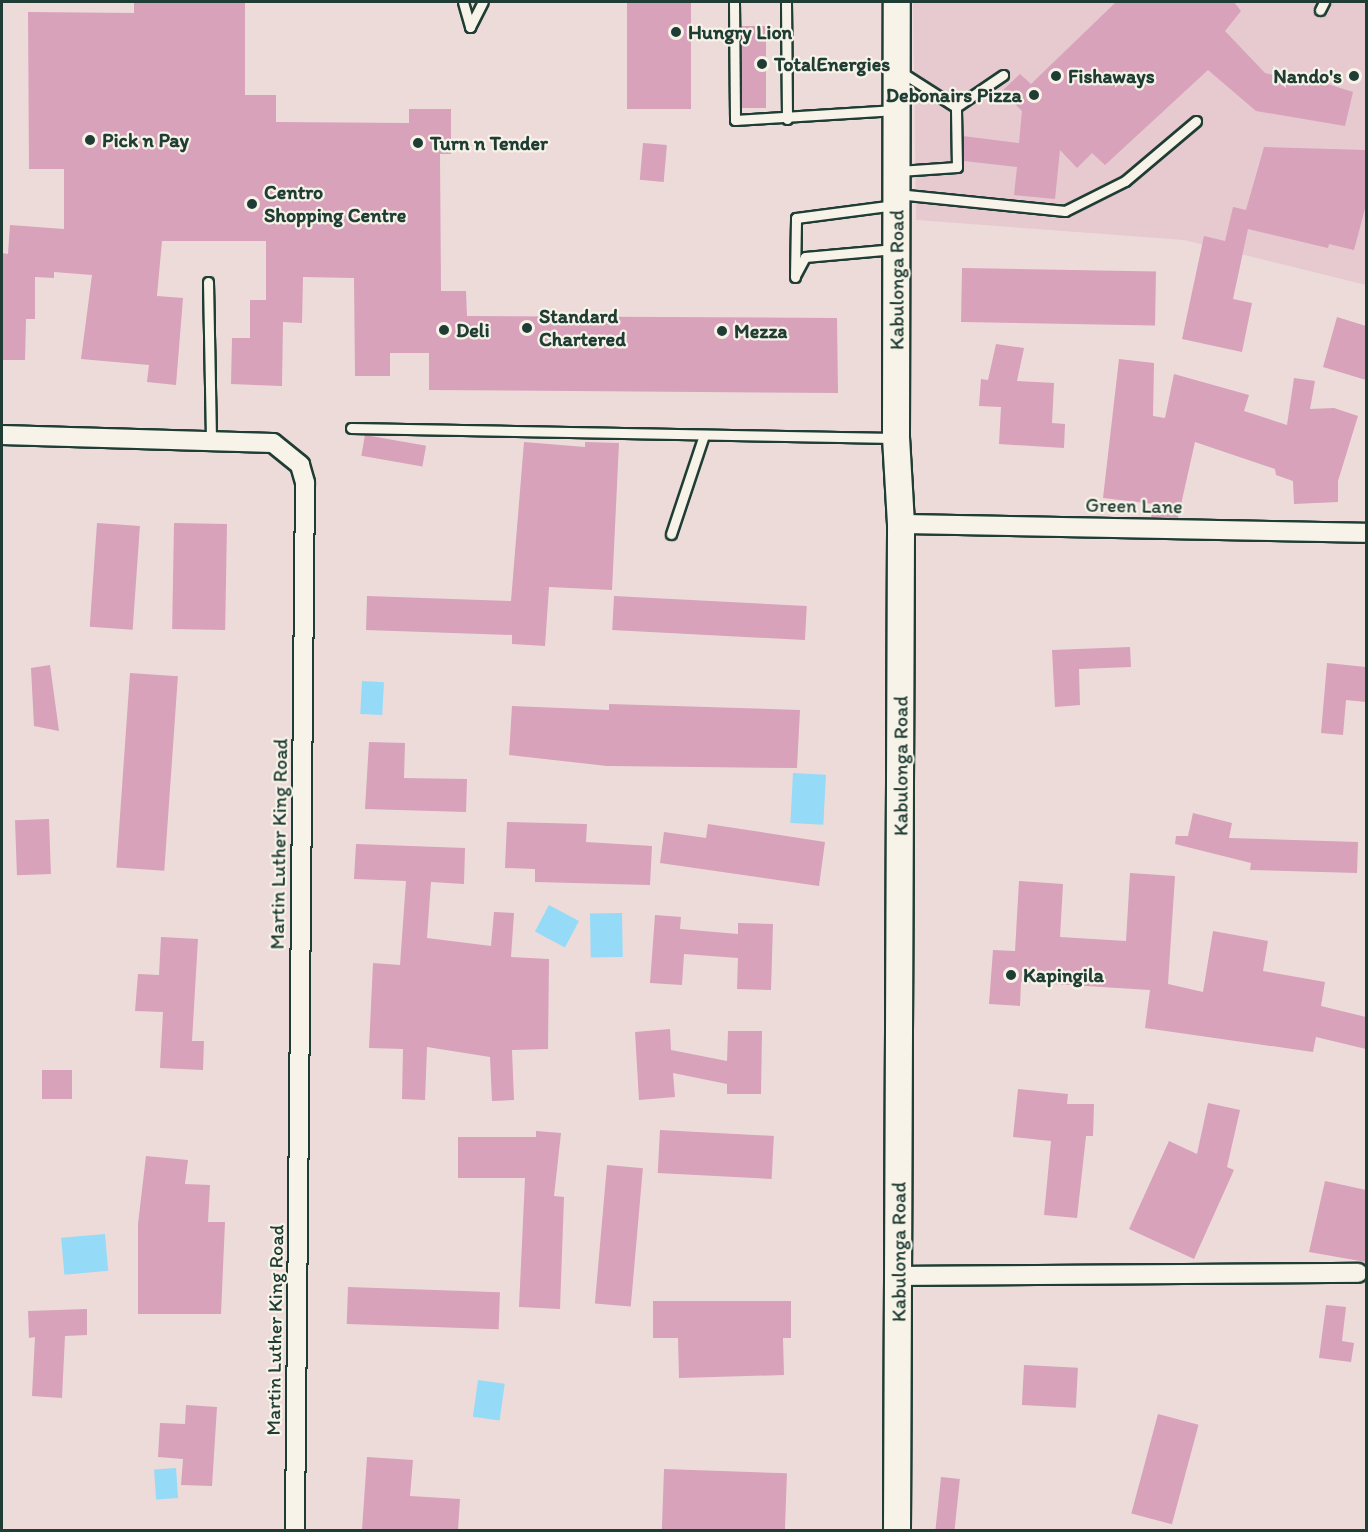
<!DOCTYPE html>
<html>
<head>
<meta charset="utf-8">
<style>
  body { margin:0 }
  #map { position:relative; width:1368px; height:1532px; overflow:hidden; background:#eddbda; font-family:Itim,sans-serif }
  div>[style] { position:absolute }
  .built>* { inset:0; background:#e6cad0 }
  .water>* { inset:0; background:#95dbf7; transform-origin:0 0 }
  .building>* { inset:0; background:#d7a2ba; transform-origin:0 0 }
  .roads { filter:drop-shadow(2px 0 #1f3d34) drop-shadow(-2px 0 #1f3d34) drop-shadow(0 2px #1f3d34) drop-shadow(0 -2px #1f3d34) }
  .service>* { height:9px; margin:-4.5px; padding:0 4.5px; transform-origin:4.5px; border-radius:4.5px; background:#f7f3e8 }
  .minor>* { height:18px; margin:-9px; padding:0 9px; transform-origin:9px; border-radius:9px; background:#f7f3e8 }
  .secondary>* { height:26px; margin:-13px; padding:0 13px; transform-origin:13px; border-radius:13px; background:#f7f3e8 }
  .dots>* { width:16px; height:16px; translate:-50% -50%; box-sizing:border-box; border:3px solid #f7f3e8; border-radius:50% }
  span { translate:-50% -50%; white-space:nowrap; text-align:center; line-height:1.15; -webkit-text-stroke:4.5px #f7f3e8; paint-order:stroke }
  .poi-label { font-size:20px; color:#1f3d34; font-weight:700 }
  .left { translate:0 -50%; text-align:left }
  .right { translate:-100% -50%; text-align:right }
  .street-label { font-size:20px; color:#1f3d34 }
  .frame { position:absolute; inset:0; border:3px solid #1f3d34; pointer-events:none }
</style>
</head>
<body>
<div id="map">
  <div class="built">
    <i style="clip-path:polygon(913px 2px,1366px 2px,1366px 285px,1184px 240px,916px 220px)"></i>
  </div>
  <div class="water">
    <i style="left:362px;top:681px;width:22px;height:33px;rotate:3deg"></i>
    <i style="left:793px;top:773px;width:33px;height:50px;rotate:3deg"></i>
    <i style="left:549px;top:905px;width:34px;height:30px;rotate:28deg"></i>
    <i style="left:622px;top:913px;width:44px;height:32px;rotate:89deg"></i>
    <i style="left:105px;top:1234px;width:37px;height:44px;rotate:85deg"></i>
    <i style="left:478px;top:1380px;width:27px;height:37px;rotate:8deg"></i>
    <i style="left:176px;top:1468px;width:30px;height:22px;rotate:86deg"></i>
  </div>
  <div class="building">
    <i style="clip-path:polygon(134px 2px,245px 2px,245px 95px,276px 95px,276px 122px,409px 123px,409px 109px,451px 109px,451px 154px,440px 154px,441px 291px,466px 291px,467px 316px,837px 318px,838px 393px,429px 390px,429px 353px,390px 353px,390px 376px,355px 376px,354px 278px,303px 277px,302px 323px,283px 322px,282px 386px,231px 384px,232px 338px,250px 338px,250px 300px,266px 300px,266px 241px,162px 241px,157px 296px,183px 298px,176px 385px,147px 382px,149px 365px,81px 359px,92px 275px,54px 272px,54px 278px,35px 277px,35px 319px,26px 319px,25px 360px,2px 360px,2px 253px,8px 254px,10px 225px,64px 229px,64px 169px,29px 169px,28px 12px,134px 13px)"></i>
    <i style="left:627px;top:2px;width:64px;height:107px"></i>
    <i style="clip-path:polygon(1116px 2px,1234px 2px,1241px 11px,1225px 31px,1265px 73px,1294px 80px,1296px 74px,1353px 92px,1345px 126px,1256px 111px,1208px 70px,1105px 165px,1092px 153px,1077px 168px,1060px 150px,1055px 199px,1014px 195px,1017px 167px,964px 161px,963px 136px,1019px 143px,1022px 111px,1002px 91px,1020px 74px,1031px 84px)"></i>
    <i style="left:742px;top:26px;width:24px;height:82px"></i>
    <i style="left:643px;top:143px;width:24px;height:37px;rotate:5deg"></i>
    <i style="clip-path:polygon(1264px 147px,1366px 150px,1366px 205px,1354px 250px,1329px 244px,1328px 248px,1248px 229px,1233px 299px,1252px 303px,1242px 352px,1182px 339px,1204px 236px,1225px 241px,1233px 207px,1246px 210px)"></i>
    <i style="left:962px;top:268px;width:194px;height:54px;rotate:1deg"></i>
    <i style="clip-path:polygon(1337px 317px,1366px 326px,1366px 380px,1323px 367px)"></i>
    <i style="clip-path:polygon(996px 344px,1024px 348px,1017px 381px,1054px 383px,1052px 423px,1065px 424px,1064px 448px,999px 444px,1001px 407px,979px 406px,981px 379px,988px 380px)"></i>
    <i style="clip-path:polygon(1119px 359px,1154px 363px,1153px 416px,1165px 418px,1174px 374px,1249px 395px,1244px 411px,1287px 425px,1294px 378px,1315px 381px,1310px 409px,1334px 408px,1358px 416px,1338px 481px,1338px 502px,1294px 504px,1293px 481px,1276px 475px,1275px 469px,1195px 442px,1178px 518px,1151px 518px,1154px 504px,1103px 498px)"></i>
    <i style="left:365px;top:435px;width:62px;height:21px;rotate:10deg"></i>
    <i style="clip-path:polygon(524px 442px,585px 447px,585px 442px,619px 443px,612px 590px,549px 587px,545px 646px,512px 644px,512px 635px,366px 630px,367px 596px,511px 601px)"></i>
    <i style="left:97px;top:523px;width:43px;height:104px;rotate:4deg"></i>
    <i style="left:174px;top:523px;width:53px;height:106px;rotate:1deg"></i>
    <i style="left:614px;top:596px;width:193px;height:34px;rotate:3deg"></i>
    <i style="clip-path:polygon(1130px 647px,1131px 667px,1079px 669px,1080px 705px,1055px 707px,1052px 650px)"></i>
    <i style="clip-path:polygon(1327px 663px,1366px 667px,1366px 702px,1346px 700px,1343px 735px,1321px 733px)"></i>
    <i style="clip-path:polygon(50px 665px,59px 731px,34px 726px,31px 668px)"></i>
    <i style="left:130px;top:673px;width:48px;height:195px;rotate:4deg"></i>
    <i style="clip-path:polygon(609px 704px,800px 710px,797px 768px,607px 766px,509px 755px,512px 706px,609px 710px)"></i>
    <i style="clip-path:polygon(369px 742px,405px 743px,404px 778px,467px 779px,466px 812px,365px 809px)"></i>
    <i style="clip-path:polygon(1193px 813px,1232px 823px,1229px 838px,1358px 842px,1357px 873px,1250px 870px,1251px 863px,1175px 844px,1176px 836px,1188px 836px)"></i>
    <i style="left:49px;top:819px;width:55px;height:34px;rotate:88deg"></i>
    <i style="clip-path:polygon(507px 822px,587px 824px,586px 842px,652px 846px,650px 885px,535px 882px,535px 869px,505px 868px)"></i>
    <i style="clip-path:polygon(708px 824px,825px 842px,819px 886px,660px 863px,664px 832px,706px 838px)"></i>
    <i style="clip-path:polygon(356px 844px,465px 848px,464px 884px,431px 882px,427px 938px,491px 946px,494px 912px,514px 913px,511px 957px,549px 959px,548px 1049px,512px 1050px,514px 1100px,492px 1101px,490px 1057px,427px 1047px,425px 1100px,402px 1099px,403px 1049px,369px 1048px,373px 963px,400px 965px,406px 881px,354px 879px)"></i>
    <i style="clip-path:polygon(1130px 873px,1175px 876px,1168px 984px,1203px 992px,1213px 931px,1268px 941px,1263px 971px,1325px 982px,1321px 1006px,1366px 1017px,1366px 1049px,1316px 1037px,1313px 1052px,1145px 1028px,1150px 990px,1021px 982px,1020px 1006px,989px 1004px,993px 950px,1015px 951px,1019px 881px,1063px 884px,1060px 937px,1126px 941px)"></i>
    <i style="clip-path:polygon(655px 915px,681px 917px,680px 929px,738px 934px,738px 923px,773px 924px,771px 990px,737px 989px,738px 958px,684px 954px,682px 985px,650px 983px)"></i>
    <i style="clip-path:polygon(161px 937px,198px 939px,192px 1041px,204px 1041px,203px 1070px,160px 1068px,163px 1012px,135px 1011px,138px 974px,159px 975px)"></i>
    <i style="clip-path:polygon(670px 1029px,671px 1050px,727px 1061px,728px 1031px,762px 1031px,761px 1094px,727px 1094px,727px 1084px,673px 1073px,675px 1097px,639px 1100px,635px 1032px)"></i>
    <i style="left:72px;top:1070px;width:29px;height:30px;rotate:90deg"></i>
    <i style="clip-path:polygon(1018px 1089px,1068px 1094px,1067px 1104px,1094px 1104px,1093px 1136px,1086px 1136px,1077px 1218px,1044px 1215px,1051px 1141px,1013px 1137px)"></i>
    <i style="clip-path:polygon(1208px 1103px,1240px 1110px,1227px 1167px,1234px 1170px,1194px 1259px,1129px 1229px,1169px 1141px,1197px 1154px)"></i>
    <i style="left:660px;top:1130px;width:114px;height:43px;rotate:3deg"></i>
    <i style="clip-path:polygon(536px 1131px,561px 1133px,554px 1196px,564px 1197px,560px 1309px,519px 1307px,525px 1178px,458px 1178px,458px 1137px,536px 1137px)"></i>
    <i style="clip-path:polygon(146px 1156px,188px 1160px,185px 1184px,210px 1185px,208px 1222px,225px 1222px,221px 1314px,138px 1314px,138px 1224px)"></i>
    <i style="left:607px;top:1165px;width:36px;height:139px;rotate:5deg"></i>
    <i style="clip-path:polygon(1325px 1181px,1366px 1190px,1366px 1262px,1309px 1252px)"></i>
    <i style="left:348px;top:1287px;width:152px;height:37px;rotate:2deg"></i>
    <i style="clip-path:polygon(653px 1301px,791px 1301px,791px 1338px,783px 1338px,784px 1375px,679px 1378px,678px 1338px,653px 1338px)"></i>
    <i style="clip-path:polygon(1326px 1305px,1346px 1307px,1342px 1341px,1354px 1343px,1351px 1362px,1319px 1358px)"></i>
    <i style="clip-path:polygon(87px 1309px,87px 1335px,65px 1336px,62px 1398px,32px 1396px,35px 1337px,29px 1338px,28px 1311px)"></i>
    <i style="left:1024px;top:1365px;width:54px;height:40px;rotate:3deg"></i>
    <i style="clip-path:polygon(186px 1405px,217px 1407px,212px 1486px,181px 1485px,183px 1459px,158px 1457px,160px 1423px,185px 1424px)"></i>
    <i style="left:1158px;top:1414px;width:42px;height:103px;rotate:15deg"></i>
    <i style="clip-path:polygon(367px 1457px,413px 1460px,410px 1496px,460px 1499px,458px 1530px,362px 1530px)"></i>
    <i style="left:664px;top:1469px;width:123px;height:61px;rotate:2deg"></i>
    <i style="left:941px;top:1477px;width:19px;height:53px;rotate:6deg"></i>
  </div>
  <div class="roads">
    <div class="service">
      <i style="left:463px;top:2px;width:26px;rotate:74deg"></i>
      <i style="left:734px;top:2px;width:118px;rotate:89.5deg"></i>
      <i style="left:735px;top:120px;width:161px;rotate:-3.6deg"></i>
      <i style="left:786px;top:2px;width:117px;rotate:89.5deg"></i>
      <i style="left:1320px;top:10px;width:9px;rotate:-63deg"></i>
      <i style="left:470px;top:27px;width:28px;rotate:-63deg"></i>
      <i style="left:901px;top:72px;width:65px;rotate:32.5deg"></i>
      <i style="left:899px;top:171px;width:58px;rotate:-3.9deg"></i>
      <i style="left:957px;top:167px;width:60px;rotate:-91deg"></i>
      <i style="left:956px;top:107px;width:57px;rotate:-34.2deg"></i>
      <i style="left:897px;top:194px;width:169px;rotate:5.8deg"></i>
      <i style="left:1065px;top:211px;width:67px;rotate:-26.6deg"></i>
      <i style="left:1125px;top:181px;width:93px;rotate:-40.2deg"></i>
      <i style="left:796px;top:274px;width:19px;rotate:-62deg"></i>
      <i style="left:805px;top:257px;width:90px;rotate:-5.1deg"></i>
      <i style="left:795px;top:277px;width:59px;rotate:-89deg"></i>
      <i style="left:796px;top:218px;width:100px;rotate:-7.5deg"></i>
      <i style="left:208px;top:282px;width:156px;rotate:88.9deg"></i>
      <i style="left:351px;top:428px;width:543px;rotate:1.06deg"></i>
      <i style="left:671px;top:534px;width:104px;rotate:-71.6deg"></i>
    </div>
    <div class="minor">
      <i style="left:2px;top:435px;width:271px;rotate:1.7deg"></i>
      <i style="left:273px;top:443px;width:35px;rotate:39deg"></i>
      <i style="left:300px;top:465px;width:19px;rotate:74deg"></i>
      <i style="left:305px;top:483px;width:1047px;rotate:90.55deg"></i>
      <i style="left:901px;top:524px;width:465px;rotate:1.1deg"></i>
      <i style="left:900px;top:1276px;width:458px;rotate:-0.4deg"></i>
    </div>
    <div class="secondary">
      <i style="left:897px;top:1530px;width:1006px;rotate:-89.77deg"></i>
      <i style="left:901px;top:524px;width:86px;rotate:-93.3deg"></i>
      <i style="left:896px;top:438px;width:436px;rotate:-89.9deg"></i>
    </div>
  </div>
  <div class="dots">
    <i style="left:676px;top:32px;background:#1f3d34"></i>
    <i style="left:762px;top:64px;background:#1f3d34"></i>
    <i style="left:1056px;top:76px;background:#1f3d34"></i>
    <i style="left:1354px;top:76px;background:#1f3d34"></i>
    <i style="left:1034px;top:95px;background:#1f3d34"></i>
    <i style="left:90px;top:140px;background:#1f3d34"></i>
    <i style="left:418px;top:143px;background:#1f3d34"></i>
    <i style="left:252px;top:204px;background:#1f3d34"></i>
    <i style="left:527px;top:328px;background:#1f3d34"></i>
    <i style="left:444px;top:330px;background:#1f3d34"></i>
    <i style="left:722px;top:331px;background:#1f3d34"></i>
    <i style="left:1011px;top:975px;background:#1f3d34"></i>
  </div>
  <div class="poi-label">
    <span class="left" style="left:688px;top:32px">Hungry Lion</span>
    <span class="left" style="left:774px;top:64px">TotalEnergies</span>
    <span class="left" style="left:1068px;top:76px">Fishaways</span>
    <span class="right" style="left:1342px;top:76px">Nando's</span>
    <span class="right" style="left:1022px;top:95px">Debonairs Pizza</span>
    <span class="left" style="left:102px;top:140px">Pick n Pay</span>
    <span class="left" style="left:430px;top:143px">Turn n Tender</span>
    <span class="left" style="left:264px;top:204px">Centro<br>Shopping Centre</span>
    <span class="left" style="left:539px;top:328px">Standard<br>Chartered</span>
    <span class="left" style="left:456px;top:330px">Deli</span>
    <span class="left" style="left:734px;top:331px">Mezza</span>
    <span class="left" style="left:1023px;top:975px">Kapingila</span>
  </div>
  <div class="street-label">
    <span style="left:897px;top:280px;rotate:-90deg">Kabulonga Road</span>
    <span style="left:1134px;top:506px;rotate:1deg">Green Lane</span>
    <span style="left:901px;top:766px;rotate:-90deg">Kabulonga Road</span>
    <span style="left:279px;top:844px;rotate:-89deg">Martin Luther King Road</span>
    <span style="left:899px;top:1252px;rotate:-90deg">Kabulonga Road</span>
    <span style="left:275px;top:1330px;rotate:-89deg">Martin Luther King Road</span>
  </div>
  <div class="frame"></div>
</div>
</body>
</html>
